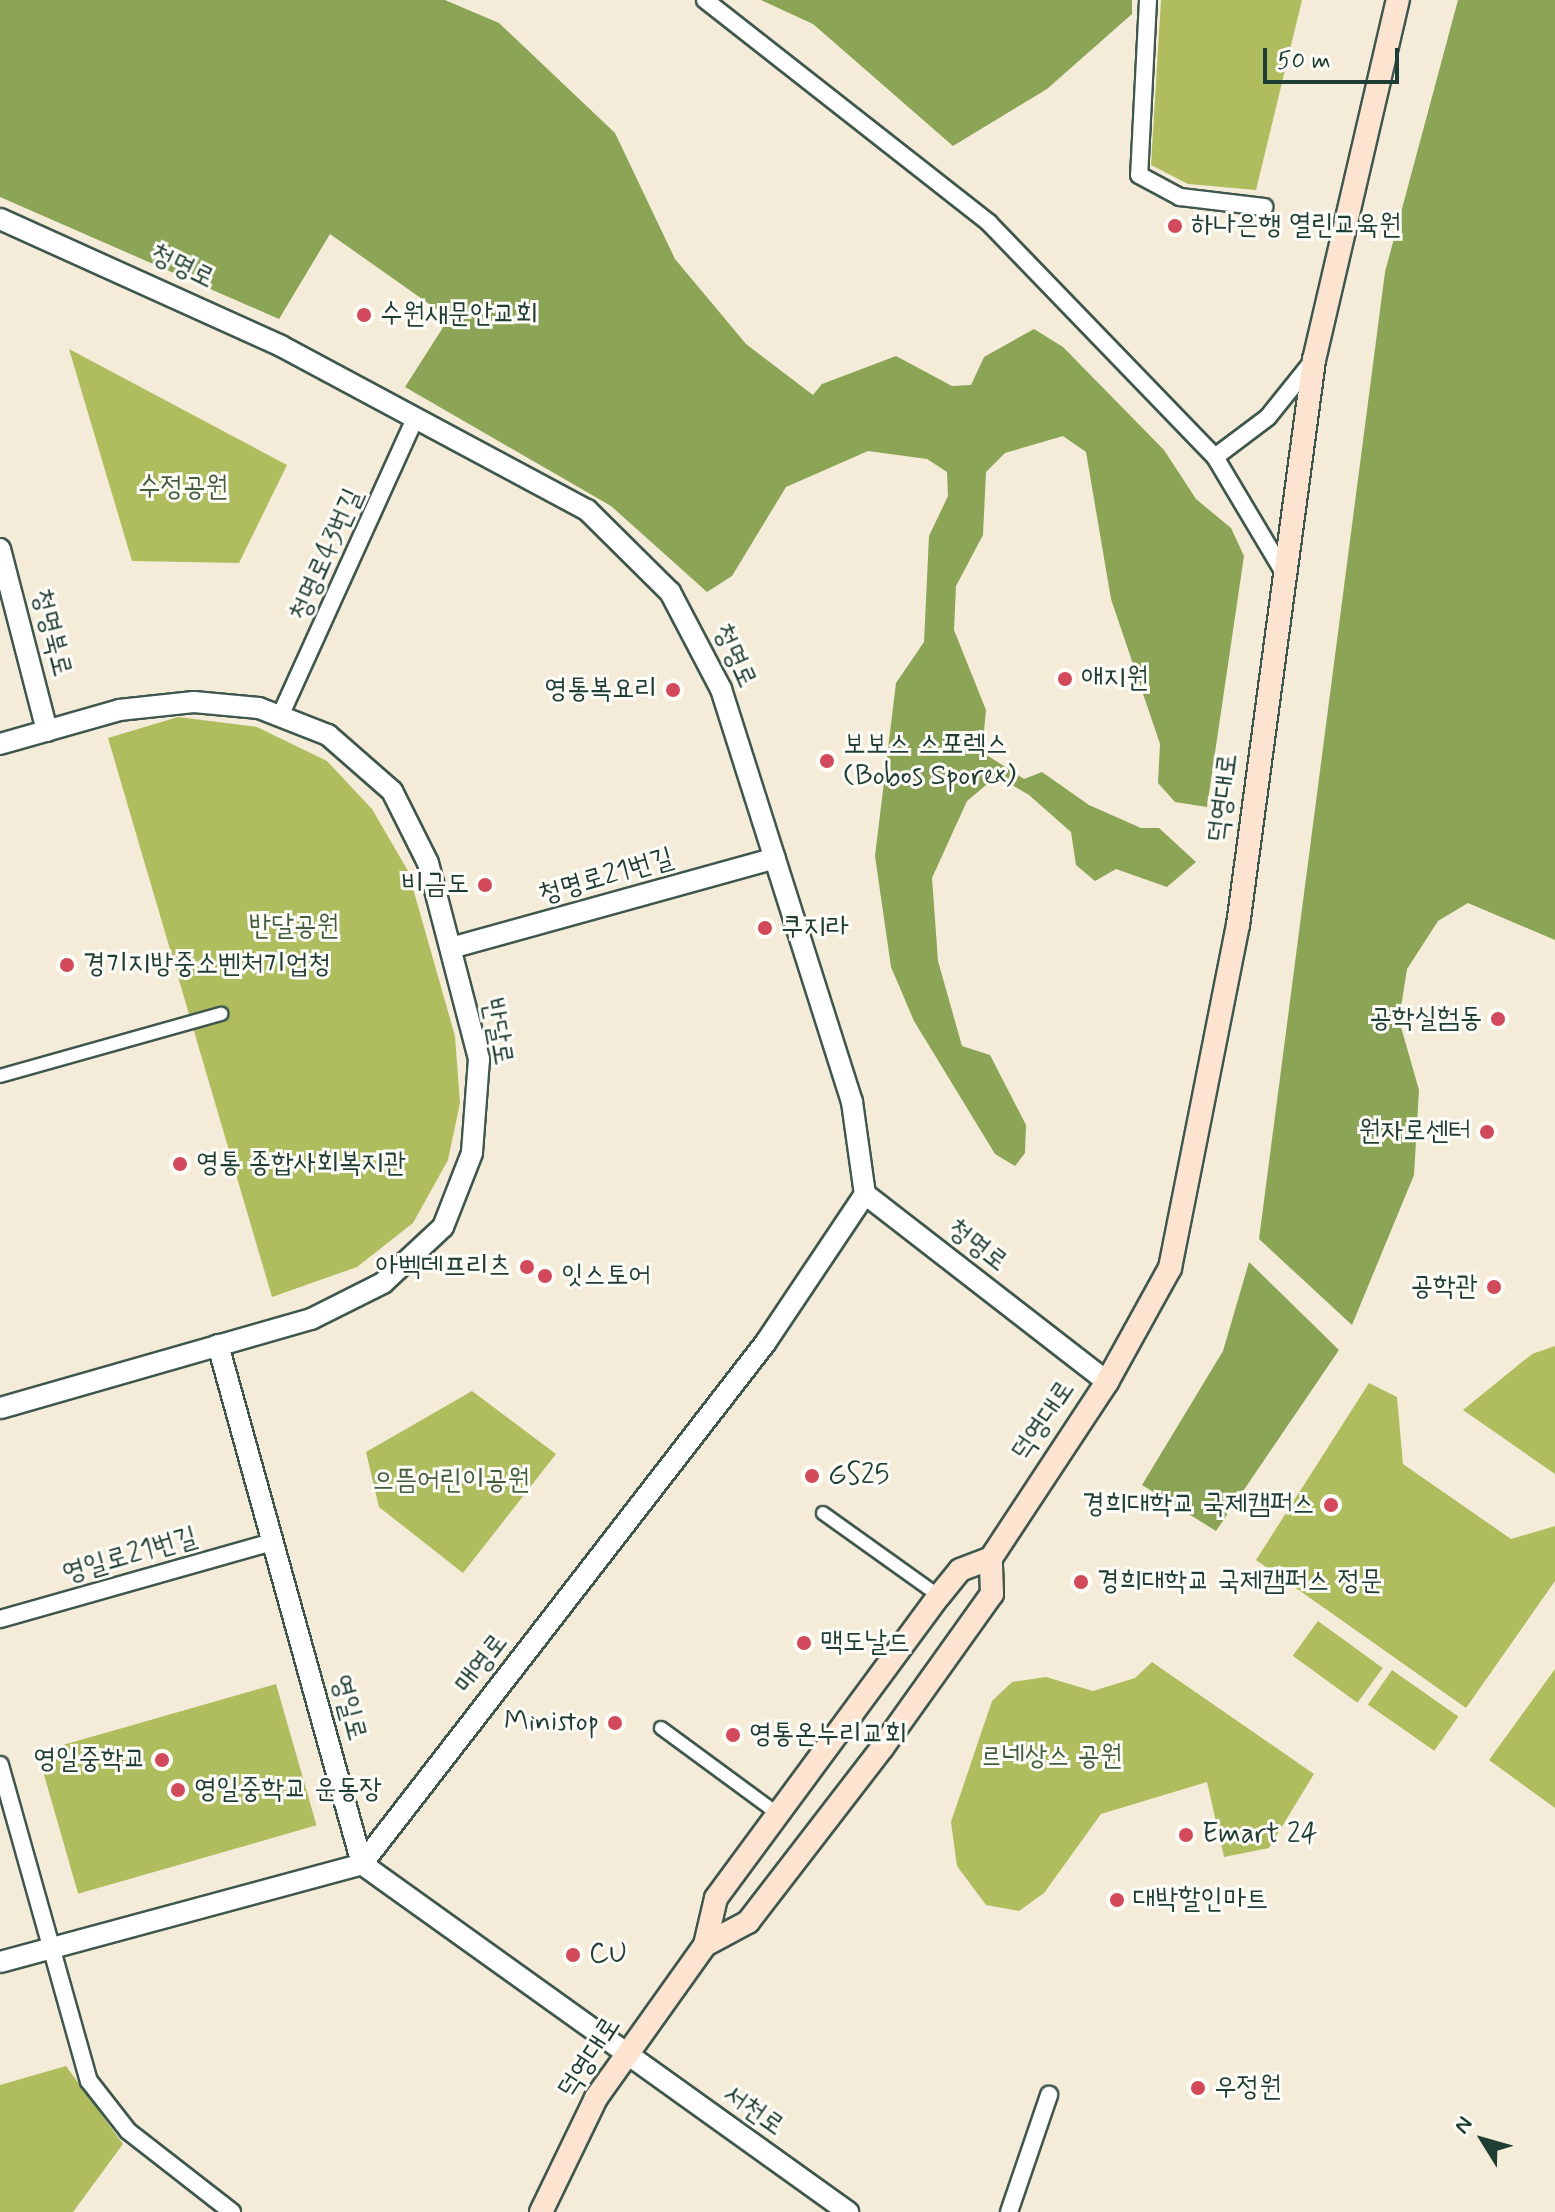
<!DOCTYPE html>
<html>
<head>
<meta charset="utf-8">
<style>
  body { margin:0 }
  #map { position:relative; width:1555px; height:2212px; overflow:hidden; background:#f4ecd8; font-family:Mynerve,"Poor Story",sans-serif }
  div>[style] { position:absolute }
  .green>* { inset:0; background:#afbd5f; transform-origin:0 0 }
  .forest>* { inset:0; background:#8ba456 }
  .roads { filter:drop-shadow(2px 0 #3f574d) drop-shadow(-2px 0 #3f574d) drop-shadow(0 2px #3f574d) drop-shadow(0 -2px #3f574d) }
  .pedestrian>* { height:12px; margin:-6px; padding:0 6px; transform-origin:6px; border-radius:6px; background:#fff }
  .minor>* { height:16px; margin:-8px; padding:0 8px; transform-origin:8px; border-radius:8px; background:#fff }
  .tertiary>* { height:20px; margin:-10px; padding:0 10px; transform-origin:10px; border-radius:10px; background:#fff }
  .secondary>* { height:22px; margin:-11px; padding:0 11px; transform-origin:11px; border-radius:11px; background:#fde4d1 }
  .dots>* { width:22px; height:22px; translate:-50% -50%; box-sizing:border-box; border:4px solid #fdfcf7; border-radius:50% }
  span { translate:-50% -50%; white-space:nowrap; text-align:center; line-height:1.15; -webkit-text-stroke:6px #fdfcf7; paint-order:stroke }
  .poi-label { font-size:28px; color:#1f3d34 }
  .left { translate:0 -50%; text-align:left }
  .right { translate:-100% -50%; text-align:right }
  .street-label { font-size:28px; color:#1f3d34 }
  .park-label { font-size:28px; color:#435d3f }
  .north { position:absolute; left:1443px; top:2100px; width:80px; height:80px; -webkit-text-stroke:6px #fdfcf7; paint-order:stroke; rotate:307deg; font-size:22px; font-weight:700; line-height:32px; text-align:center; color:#1f3d34 }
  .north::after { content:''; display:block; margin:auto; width:28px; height:36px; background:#1f3d34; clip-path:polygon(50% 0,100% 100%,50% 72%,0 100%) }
  .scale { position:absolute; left:1263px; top:48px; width:136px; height:36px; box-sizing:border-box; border:4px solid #1f3d34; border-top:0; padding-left:10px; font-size:24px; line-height:28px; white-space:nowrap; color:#1f3d34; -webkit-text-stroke:6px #fdfcf7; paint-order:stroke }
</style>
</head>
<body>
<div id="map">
  <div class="green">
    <i style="clip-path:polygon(1161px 0,1302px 0,1256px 190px,1188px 184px,1151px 165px)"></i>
    <i style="clip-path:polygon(69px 349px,287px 465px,239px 563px,132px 561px)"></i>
    <i style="clip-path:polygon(178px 717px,257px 727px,327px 761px,372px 809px,408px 871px,455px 1036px,460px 1103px,448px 1160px,413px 1223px,357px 1267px,272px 1297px,108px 738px)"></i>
    <i style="clip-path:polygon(1555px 1346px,1555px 1474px,1463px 1410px,1532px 1354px)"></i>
    <i style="clip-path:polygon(1369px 1383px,1397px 1397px,1403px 1464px,1511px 1539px,1555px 1526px,1555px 1581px,1466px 1708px,1256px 1560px)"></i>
    <i style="clip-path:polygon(472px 1391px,556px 1454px,463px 1573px,379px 1507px,366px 1452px)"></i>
    <i style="left:1318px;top:1621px;width:80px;height:43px;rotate:36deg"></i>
    <i style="clip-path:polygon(1152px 1662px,1314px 1774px,1269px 1848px,1224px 1857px,1207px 1782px,1101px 1814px,1044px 1893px,1019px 1911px,986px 1905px,957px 1866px,951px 1822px,992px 1701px,1012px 1682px,1046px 1677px,1093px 1691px,1135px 1678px)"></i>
    <i style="clip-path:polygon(1555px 1669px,1555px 1808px,1489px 1760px)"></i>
    <i style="left:1392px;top:1670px;width:81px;height:42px;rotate:35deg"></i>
    <i style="left:276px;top:1684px;width:147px;height:248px;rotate:74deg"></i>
    <i style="clip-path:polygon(66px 2066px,123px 2144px,73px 2212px,0 2212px,0 2085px)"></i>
  </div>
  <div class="forest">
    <i style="clip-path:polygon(0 0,445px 0,499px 23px,615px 133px,675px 259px,746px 344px,813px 395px,822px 384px,896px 356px,952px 386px,971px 385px,984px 357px,1034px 329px,1063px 347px,1164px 450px,1196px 499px,1231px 528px,1244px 556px,1207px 807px,1175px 802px,1158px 783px,1160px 744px,1111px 599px,1086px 452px,1063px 436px,1005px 453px,986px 472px,983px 535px,956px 586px,954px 630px,986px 710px,982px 752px,1024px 779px,1042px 772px,1089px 805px,1141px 828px,1159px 828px,1196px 862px,1167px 887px,1116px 869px,1095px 881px,1076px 865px,1071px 832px,1029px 795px,997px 776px,967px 801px,932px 878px,938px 961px,962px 1046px,990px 1055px,1026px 1125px,1025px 1153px,1015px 1166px,995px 1154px,914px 1021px,891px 967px,875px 856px,896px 683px,924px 642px,929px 536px,948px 496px,947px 472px,927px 459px,868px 451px,786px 487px,732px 576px,707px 592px,611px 506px,405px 387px,449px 318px,330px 234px,279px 319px,0 197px)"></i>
    <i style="clip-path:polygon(761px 0,1132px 0,1132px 14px,1047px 89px,953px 146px,813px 24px)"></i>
    <i style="clip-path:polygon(1458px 0,1555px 0,1555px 940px,1468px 903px,1438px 921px,1407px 969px,1399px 1020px,1419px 1090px,1414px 1175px,1352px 1325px,1259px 1239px,1385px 272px)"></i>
    <i style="clip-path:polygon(1249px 1262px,1339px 1350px,1216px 1531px,1142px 1485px,1223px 1351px)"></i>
  </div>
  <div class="roads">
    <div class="pedestrian">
      <i style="left:0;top:1076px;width:230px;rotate:-15.7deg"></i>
      <i style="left:823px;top:1513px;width:143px;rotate:35.6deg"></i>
      <i style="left:661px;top:1728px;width:145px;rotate:36.3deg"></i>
    </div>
    <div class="minor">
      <i style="left:705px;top:0;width:361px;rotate:38.1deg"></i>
      <i style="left:989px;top:223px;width:325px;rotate:46deg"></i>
      <i style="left:1148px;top:0;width:175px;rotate:92.9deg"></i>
      <i style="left:1139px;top:175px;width:47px;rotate:28.2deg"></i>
      <i style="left:1180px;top:197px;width:85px;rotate:6.8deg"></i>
      <i style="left:1283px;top:571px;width:133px;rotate:-120.8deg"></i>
      <i style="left:1215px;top:457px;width:66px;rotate:-37deg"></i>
      <i style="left:1268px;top:417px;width:72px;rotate:-51.2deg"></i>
      <i style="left:281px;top:714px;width:326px;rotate:-65.6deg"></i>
      <i style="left:0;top:1619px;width:284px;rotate:-15.8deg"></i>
      <i style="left:0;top:1765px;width:328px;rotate:74.3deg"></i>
      <i style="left:89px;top:2081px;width:63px;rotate:52deg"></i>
      <i style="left:128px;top:2131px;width:132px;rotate:37.9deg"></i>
      <i style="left:1009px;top:2212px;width:124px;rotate:-71.1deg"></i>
    </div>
    <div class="tertiary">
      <i style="left:0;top:219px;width:308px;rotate:24.3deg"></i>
      <i style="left:281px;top:346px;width:347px;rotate:28.2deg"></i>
      <i style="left:587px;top:510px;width:117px;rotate:44.7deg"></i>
      <i style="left:670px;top:592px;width:110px;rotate:62.3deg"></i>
      <i style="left:721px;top:689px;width:433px;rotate:72.4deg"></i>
      <i style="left:852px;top:1102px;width:93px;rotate:82deg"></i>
      <i style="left:865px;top:1194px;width:306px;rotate:37.8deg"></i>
      <i style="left:0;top:549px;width:188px;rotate:75.5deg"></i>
      <i style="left:0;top:744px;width:124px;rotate:-15.9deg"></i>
      <i style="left:119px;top:710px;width:75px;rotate:-6.1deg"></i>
      <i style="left:194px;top:702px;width:65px;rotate:5.3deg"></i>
      <i style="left:259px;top:708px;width:74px;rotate:21.4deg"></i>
      <i style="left:328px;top:735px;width:85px;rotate:41.2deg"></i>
      <i style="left:392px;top:791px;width:80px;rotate:63.4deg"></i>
      <i style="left:428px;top:863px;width:203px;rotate:75.4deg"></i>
      <i style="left:479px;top:1059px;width:94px;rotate:94.3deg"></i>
      <i style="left:472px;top:1153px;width:79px;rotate:111.4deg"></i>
      <i style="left:443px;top:1227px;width:82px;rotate:137deg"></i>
      <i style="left:383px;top:1283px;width:80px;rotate:153.4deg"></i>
      <i style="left:311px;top:1319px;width:323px;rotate:164deg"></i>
      <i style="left:451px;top:948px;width:336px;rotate:-15.5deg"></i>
      <i style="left:218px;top:1345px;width:539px;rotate:74.49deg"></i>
      <i style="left:362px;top:1864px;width:598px;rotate:35.6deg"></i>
      <i style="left:0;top:1962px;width:375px;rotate:-15.1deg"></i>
      <i style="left:362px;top:1864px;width:660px;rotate:-52.26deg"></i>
      <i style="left:766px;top:1342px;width:178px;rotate:-56.2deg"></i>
    </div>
    <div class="secondary">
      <i style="left:705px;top:1945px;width:49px;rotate:-28.1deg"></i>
      <i style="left:748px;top:1922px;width:220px;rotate:-52.4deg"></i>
      <i style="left:882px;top:1748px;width:189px;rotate:-54.5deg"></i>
      <i style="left:992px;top:1594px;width:36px;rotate:-92deg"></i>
      <i style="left:541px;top:2212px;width:127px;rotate:-64.2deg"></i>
      <i style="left:596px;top:2098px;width:188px;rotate:-54.5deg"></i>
      <i style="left:705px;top:1945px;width:48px;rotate:-76.8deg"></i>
      <i style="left:716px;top:1898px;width:375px;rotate:-53.6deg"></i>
      <i style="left:939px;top:1596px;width:33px;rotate:-51deg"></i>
      <i style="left:960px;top:1570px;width:33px;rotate:-21deg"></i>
      <i style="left:991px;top:1558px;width:211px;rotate:-56.6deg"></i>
      <i style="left:1107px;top:1382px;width:130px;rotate:-61.1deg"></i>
      <i style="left:1170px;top:1268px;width:350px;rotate:-78.8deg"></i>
      <i style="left:1238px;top:925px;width:570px;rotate:-82.34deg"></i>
      <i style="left:1314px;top:360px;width:370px;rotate:-76.9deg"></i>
    </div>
  </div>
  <div class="dots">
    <i style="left:1175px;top:226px;background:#d1495b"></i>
    <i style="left:364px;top:315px;background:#d1495b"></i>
    <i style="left:1065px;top:679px;background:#d1495b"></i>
    <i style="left:673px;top:690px;background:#d1495b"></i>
    <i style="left:827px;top:761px;background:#d1495b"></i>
    <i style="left:485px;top:885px;background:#d1495b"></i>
    <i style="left:765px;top:928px;background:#d1495b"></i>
    <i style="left:67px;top:965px;background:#d1495b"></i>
    <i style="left:1498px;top:1019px;background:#d1495b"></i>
    <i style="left:1487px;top:1132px;background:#d1495b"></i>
    <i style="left:180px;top:1164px;background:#d1495b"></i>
    <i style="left:527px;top:1267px;background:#d1495b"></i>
    <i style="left:545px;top:1276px;background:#d1495b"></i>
    <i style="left:1494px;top:1287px;background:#d1495b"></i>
    <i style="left:812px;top:1476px;background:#d1495b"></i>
    <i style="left:1331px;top:1505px;background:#d1495b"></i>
    <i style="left:1081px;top:1582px;background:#d1495b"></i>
    <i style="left:804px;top:1643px;background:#d1495b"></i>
    <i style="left:615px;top:1723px;background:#d1495b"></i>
    <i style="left:733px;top:1735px;background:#d1495b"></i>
    <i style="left:162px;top:1760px;background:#d1495b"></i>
    <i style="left:178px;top:1790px;background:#d1495b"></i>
    <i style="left:1186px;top:1835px;background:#d1495b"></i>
    <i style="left:1117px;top:1900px;background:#d1495b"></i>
    <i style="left:573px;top:1955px;background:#d1495b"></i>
    <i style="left:1198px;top:2088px;background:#d1495b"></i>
  </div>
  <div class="poi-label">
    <span class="left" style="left:1191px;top:226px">하나은행 열린교육원</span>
    <span class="left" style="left:380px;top:315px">수원새문안교회</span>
    <span class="left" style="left:1081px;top:679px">애지원</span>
    <span class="right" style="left:657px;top:690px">영통복요리</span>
    <span class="left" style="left:843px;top:761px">보보스 스포렉스<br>(Bobos Sporex)</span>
    <span class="right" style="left:469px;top:885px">비금도</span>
    <span class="left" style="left:781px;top:928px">쿠지라</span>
    <span class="left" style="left:83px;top:965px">경기지방중소벤처기업청</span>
    <span class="right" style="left:1482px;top:1019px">공학실험동</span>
    <span class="right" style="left:1471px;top:1132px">원자로센터</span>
    <span class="left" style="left:196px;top:1164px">영통 종합사회복지관</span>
    <span class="right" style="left:511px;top:1267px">아벡데프리츠</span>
    <span class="left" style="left:561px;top:1276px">잇스토어</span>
    <span class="right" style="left:1478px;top:1287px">공학관</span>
    <span class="left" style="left:828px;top:1476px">GS25</span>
    <span class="right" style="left:1315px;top:1505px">경희대학교 국제캠퍼스</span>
    <span class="left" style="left:1097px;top:1582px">경희대학교 국제캠퍼스 정문</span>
    <span class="left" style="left:820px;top:1643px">맥도날드</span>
    <span class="right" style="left:599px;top:1723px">Ministop</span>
    <span class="left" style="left:749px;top:1735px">영통온누리교회</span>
    <span class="right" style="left:146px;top:1760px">영일중학교</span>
    <span class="left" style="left:194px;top:1790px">영일중학교 운동장</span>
    <span class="left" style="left:1202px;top:1835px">Emart 24</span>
    <span class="left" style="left:1133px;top:1900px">대박할인마트</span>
    <span class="left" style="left:589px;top:1955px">CU</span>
    <span class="left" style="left:1214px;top:2088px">우정원</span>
  </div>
  <div class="street-label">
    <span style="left:182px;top:267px;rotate:26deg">청명로</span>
    <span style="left:327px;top:555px;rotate:-66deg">청명로43번길</span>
    <span style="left:51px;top:633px;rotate:76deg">청명북로</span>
    <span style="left:734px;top:656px;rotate:66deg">청명로</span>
    <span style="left:1224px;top:798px;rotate:-83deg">덕영대로</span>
    <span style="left:606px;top:877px;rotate:-16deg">청명로21번길</span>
    <span style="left:497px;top:1032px;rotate:80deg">반달로</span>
    <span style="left:977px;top:1246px;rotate:38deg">청명로</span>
    <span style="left:1044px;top:1421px;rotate:-56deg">덕영대로</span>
    <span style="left:130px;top:1556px;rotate:-16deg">영일로21번길</span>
    <span style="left:482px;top:1664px;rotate:-52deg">매영로</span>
    <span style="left:348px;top:1708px;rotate:75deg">영일로</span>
    <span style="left:590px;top:2058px;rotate:-57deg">덕영대로</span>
    <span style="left:753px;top:2111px;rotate:35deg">서천로</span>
  </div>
  <div class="park-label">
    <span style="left:183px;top:488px">수정공원</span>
    <span style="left:294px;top:927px">반달공원</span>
    <span style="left:451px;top:1481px">으뜸어린이공원</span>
    <span style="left:1051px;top:1757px">르네상스 공원</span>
  </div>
  <div class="north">N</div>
  <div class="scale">50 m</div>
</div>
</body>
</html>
